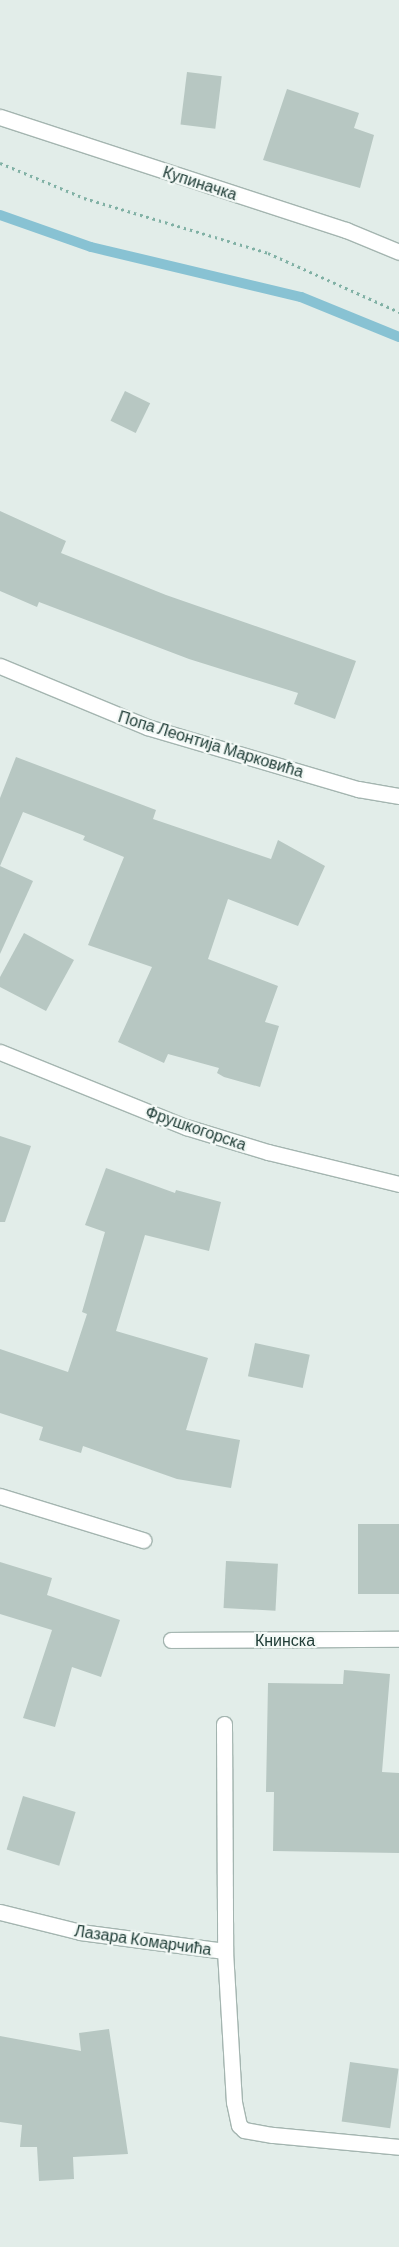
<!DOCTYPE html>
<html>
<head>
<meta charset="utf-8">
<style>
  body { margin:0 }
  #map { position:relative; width:399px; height:2247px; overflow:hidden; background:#e2ede9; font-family:Barlow,sans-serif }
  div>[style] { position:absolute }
  .stream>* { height:10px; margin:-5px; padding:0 5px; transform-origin:5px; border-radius:5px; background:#88c2d3 }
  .building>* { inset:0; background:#b7c7c2; transform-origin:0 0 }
  .path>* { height:3px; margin-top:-1.5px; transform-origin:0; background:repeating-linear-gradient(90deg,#81b1a5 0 2.5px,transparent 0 6.5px) }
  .roads { filter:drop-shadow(1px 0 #a4b5b0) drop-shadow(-1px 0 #a4b5b0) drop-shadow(0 1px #a4b5b0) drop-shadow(0 -1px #a4b5b0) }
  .minor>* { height:15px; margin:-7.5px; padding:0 7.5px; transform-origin:7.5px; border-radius:7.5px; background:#fff }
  span { translate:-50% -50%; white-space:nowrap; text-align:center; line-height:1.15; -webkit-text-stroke:4.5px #f3f9f6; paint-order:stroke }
  .street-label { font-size:16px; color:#213e38 }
</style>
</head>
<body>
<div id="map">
  <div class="stream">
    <i style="left:0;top:215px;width:96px;rotate:19.4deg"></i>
    <i style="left:91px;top:247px;width:216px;rotate:13.4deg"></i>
    <i style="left:301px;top:297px;width:106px;rotate:22.2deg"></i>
  </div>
  <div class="building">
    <i style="left:187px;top:72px;width:35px;height:53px;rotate:7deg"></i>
    <i style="clip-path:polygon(287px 89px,359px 113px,354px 128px,374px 135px,360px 188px,263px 160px)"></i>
    <i style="left:125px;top:391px;width:28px;height:33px;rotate:26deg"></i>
    <i style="clip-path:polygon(0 511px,66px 541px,61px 553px,166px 595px,356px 661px,335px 719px,294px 704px,298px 693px,189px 659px,39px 602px,37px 607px,0 591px)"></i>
    <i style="clip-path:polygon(16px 757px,156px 810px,153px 819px,271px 859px,278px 840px,325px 866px,298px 926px,228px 899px,208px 959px,278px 986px,265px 1022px,279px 1026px,260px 1087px,224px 1077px,217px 1073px,219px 1068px,168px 1054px,164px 1063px,118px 1042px,152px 967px,88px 945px,124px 857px,83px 840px,85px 836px,23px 812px,0 866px,0 798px)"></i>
    <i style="clip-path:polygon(0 866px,33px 881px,0 954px)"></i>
    <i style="clip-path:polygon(24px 933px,74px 960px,46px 1011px,0 987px,0 977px)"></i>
    <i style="clip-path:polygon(0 1136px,31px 1146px,5px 1222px,0 1222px)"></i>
    <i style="clip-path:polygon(106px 1168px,175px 1193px,176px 1190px,221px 1202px,209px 1251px,145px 1235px,116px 1331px,208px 1358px,186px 1430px,240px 1440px,231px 1488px,177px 1479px,83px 1446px,81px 1453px,39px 1440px,43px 1427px,0 1413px,0 1349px,68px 1372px,87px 1314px,82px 1312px,105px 1232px,85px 1225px)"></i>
    <i style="left:255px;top:1343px;width:56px;height:34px;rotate:12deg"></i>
    <i style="left:358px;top:1524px;width:41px;height:70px"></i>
    <i style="left:226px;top:1561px;width:52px;height:47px;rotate:3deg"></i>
    <i style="clip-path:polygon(0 1562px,52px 1578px,47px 1595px,120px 1620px,101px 1677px,72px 1667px,55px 1727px,23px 1718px,52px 1630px,0 1614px)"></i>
    <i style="clip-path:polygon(344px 1670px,390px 1674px,382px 1772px,399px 1773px,399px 1853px,273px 1851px,274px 1792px,266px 1792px,268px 1683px,343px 1684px)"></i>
    <i style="left:23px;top:1796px;width:55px;height:56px;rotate:17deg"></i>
    <i style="clip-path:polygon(109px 2029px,128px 2154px,73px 2157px,74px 2179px,39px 2181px,37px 2147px,20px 2147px,22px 2125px,0 2122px,0 2036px,81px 2051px,79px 2033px)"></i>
    <i style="left:350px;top:2062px;width:49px;height:60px;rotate:8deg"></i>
  </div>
  <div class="path">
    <i style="left:0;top:163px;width:91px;rotate:22.6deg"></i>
    <i style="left:84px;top:198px;width:192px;rotate:16.6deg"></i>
    <i style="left:268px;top:253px;width:144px;rotate:24.2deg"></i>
  </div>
  <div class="roads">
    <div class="minor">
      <i style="left:0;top:117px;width:364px;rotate:18.1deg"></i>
      <i style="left:346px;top:230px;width:57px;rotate:22.5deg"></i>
      <i style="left:0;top:666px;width:159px;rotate:22.5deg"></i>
      <i style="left:147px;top:727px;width:220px;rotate:16.4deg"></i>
      <i style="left:358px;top:789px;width:42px;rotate:9.7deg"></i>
      <i style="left:0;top:1052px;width:201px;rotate:22deg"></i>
      <i style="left:186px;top:1127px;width:86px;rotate:17deg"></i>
      <i style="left:268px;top:1152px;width:135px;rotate:13.7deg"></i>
      <i style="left:0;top:1496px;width:150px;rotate:17.1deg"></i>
      <i style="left:171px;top:1640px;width:228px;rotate:-0.3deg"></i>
      <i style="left:224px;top:1724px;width:227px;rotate:89.7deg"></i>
      <i style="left:0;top:1912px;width:82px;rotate:14deg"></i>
      <i style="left:80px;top:1932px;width:146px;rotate:7.5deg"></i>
      <i style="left:225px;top:1951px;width:151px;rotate:86.6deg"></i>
      <i style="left:234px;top:2102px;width:24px;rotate:78deg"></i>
      <i style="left:239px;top:2125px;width:7px;rotate:45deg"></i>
      <i style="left:244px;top:2130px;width:29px;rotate:10deg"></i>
      <i style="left:273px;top:2135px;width:127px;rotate:5.4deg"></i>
    </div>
  </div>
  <div class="street-label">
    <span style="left:200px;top:183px;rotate:18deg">Купиначка</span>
    <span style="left:211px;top:744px;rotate:17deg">Попа Леонтија Марковића</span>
    <span style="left:196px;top:1128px;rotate:19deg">Фрушкогорска</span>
    <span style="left:285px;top:1640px">Книнска</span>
    <span style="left:143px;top:1940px;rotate:8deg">Лазара Комарчића</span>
  </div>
</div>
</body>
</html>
